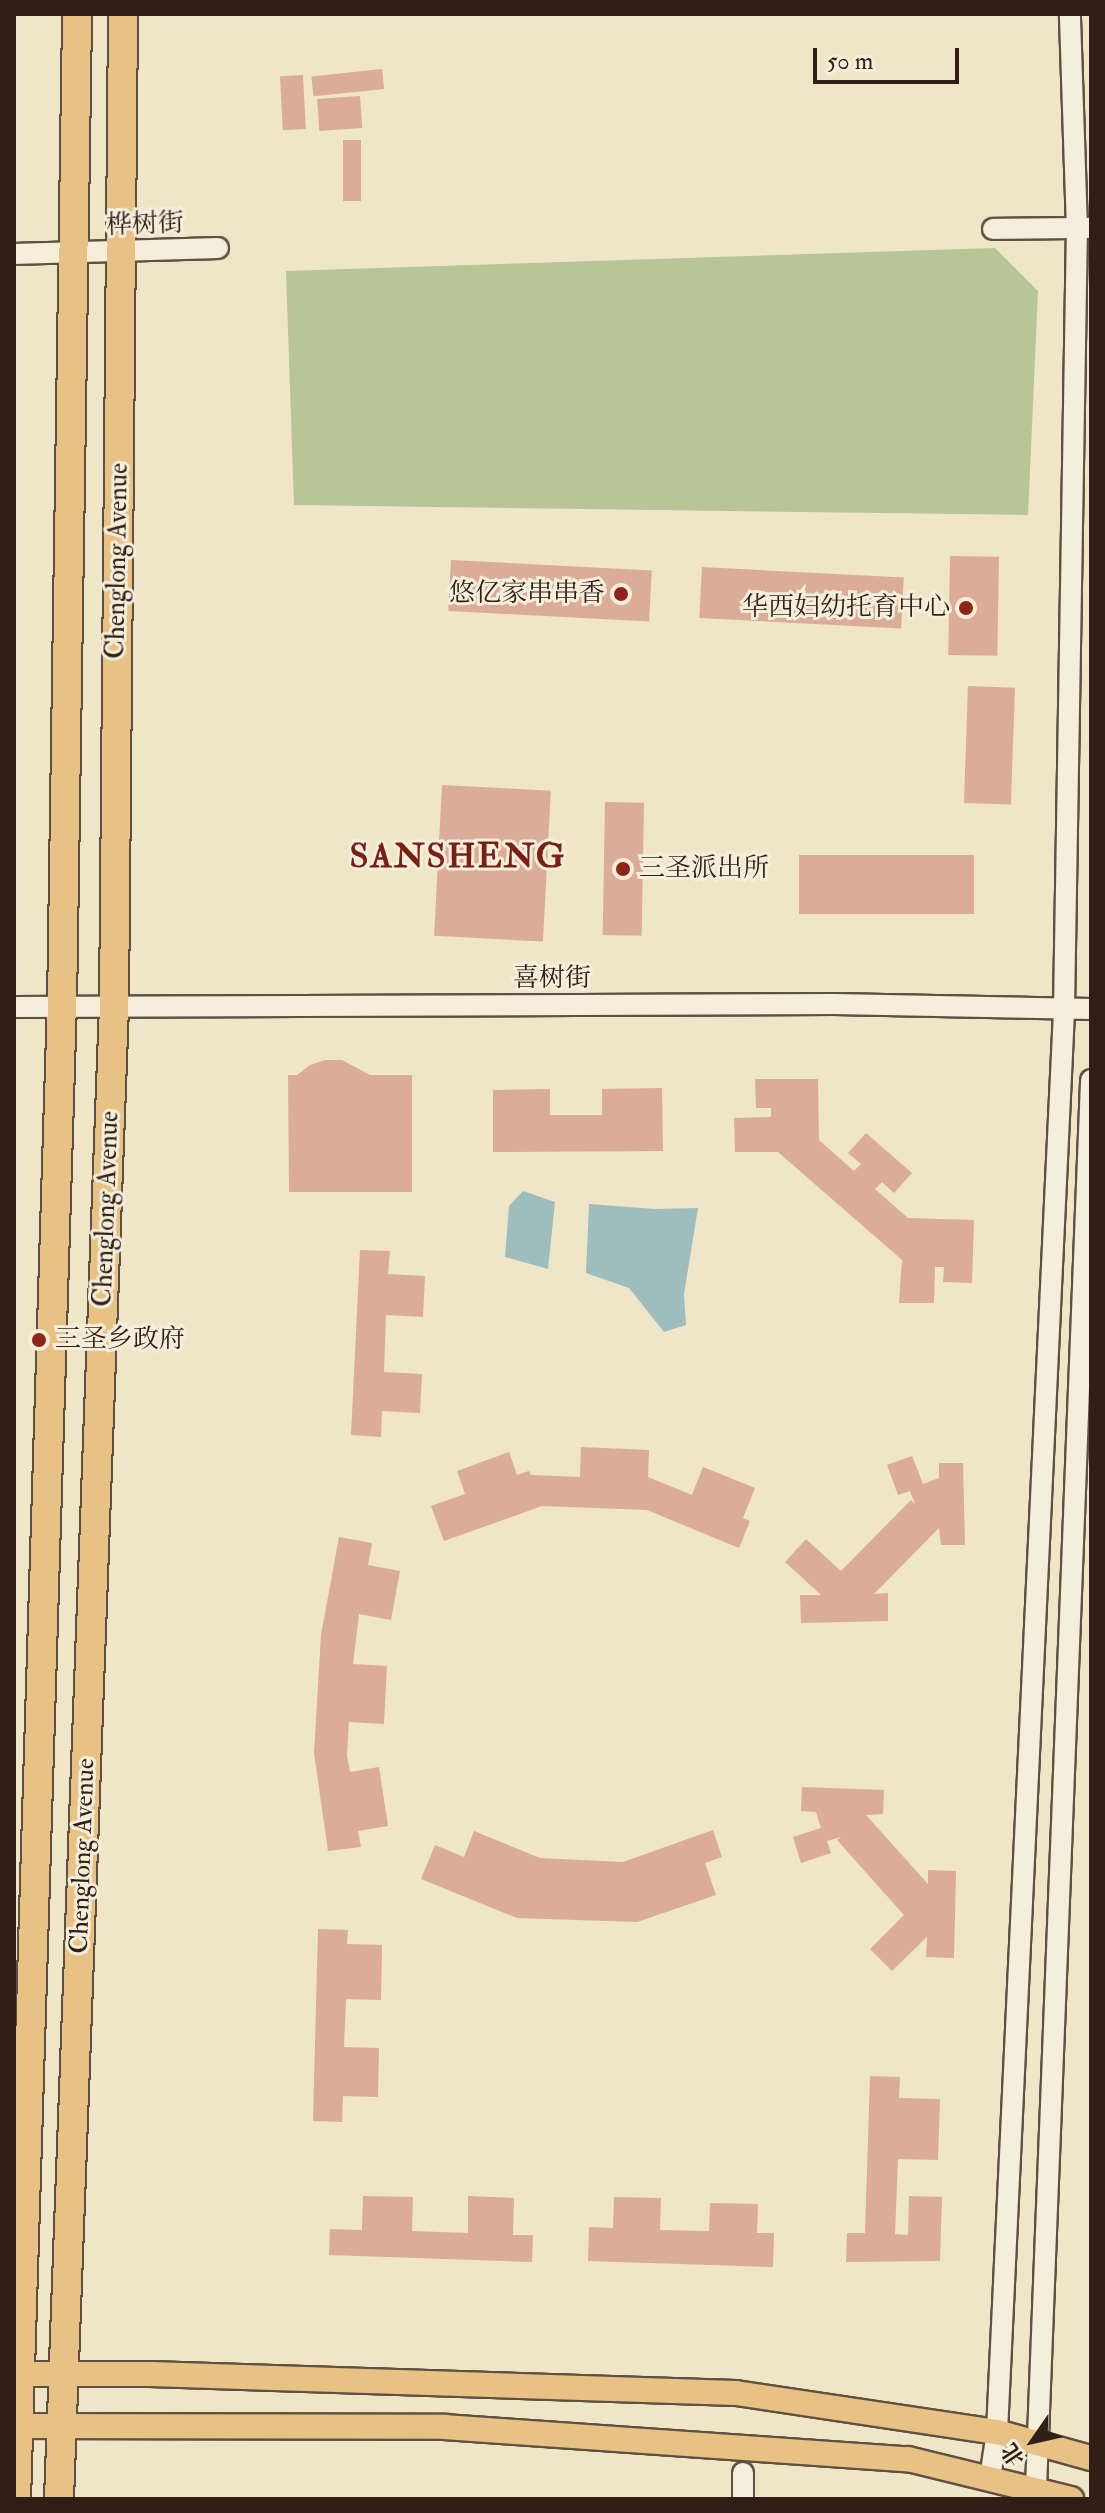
<!DOCTYPE html>
<html>
<head>
<meta charset="utf-8">
<style>
  body { margin:0 }
  #map { position:relative; width:1105px; height:2513px; overflow:hidden; background:#efe5c7; font-family:"IM FELL Double Pica","Noto Serif SC",serif }
  div>[style] { position:absolute }
  .green>* { inset:0; background:#b7c597 }
  .water>* { inset:0; background:#9ebdbf }
  .building>* { inset:0; background:#dbac97; transform-origin:0 0 }
  .roads { filter:drop-shadow(2px 0 #605043) drop-shadow(-2px 0 #605043) drop-shadow(0 2px #605043) drop-shadow(0 -2px #605043) }
  .minor>* { height:20px; margin:-10px; padding:0 10px; transform-origin:10px; border-radius:10px; background:#f5eedb }
  .major>* { height:24px; margin:-12px; padding:0 12px; transform-origin:12px; border-radius:12px; background:#e8c284 }
  .highway>* { height:28px; margin:-14px; padding:0 14px; transform-origin:14px; border-radius:14px; background:#e8c284 }
  .dots>* { width:22px; height:22px; translate:-50% -50%; box-sizing:border-box; border:4px solid #f5eedb; border-radius:50% }
  span { translate:-50% -50%; white-space:nowrap; text-align:center; line-height:1.15; -webkit-text-stroke:6px #f5eedb; paint-order:stroke }
  .street-label { font-size:26px; color:#301e17 }
  .poi-label { font-size:26px; color:#301e17 }
  .right { translate:-100% -50%; text-align:right }
  .left { translate:0 -50%; text-align:left }
  .district-label { font-size:34px; color:#7a1f14; font-weight:700; letter-spacing:2px }
  .frame { position:absolute; inset:0; border:16px solid #301e17; pointer-events:none }
  .north { position:absolute; left:993px; top:2401px; width:80px; height:80px; -webkit-text-stroke:6px #f5eedb; paint-order:stroke; rotate:236deg; font-size:22px; font-weight:700; line-height:32px; text-align:center; color:#301e17 }
  .north::after { content:''; display:block; margin:auto; width:28px; height:36px; background:#301e17; clip-path:polygon(50% 0,100% 100%,50% 72%,0 100%) }
  .scale { position:absolute; left:813px; top:48px; width:146px; height:36px; box-sizing:border-box; border:4px solid #301e17; border-top:0; padding-left:10px; font-size:24px; line-height:28px; white-space:nowrap; color:#301e17; -webkit-text-stroke:6px #f5eedb; paint-order:stroke }
</style>
</head>
<body>
<div id="map">
  <div class="green">
    <i style="clip-path:polygon(995px 248px,1038px 291px,1028px 515px,294px 505px,286px 271px)"></i>
  </div>
  <div class="water">
    <i style="clip-path:polygon(523px 1191px,555px 1202px,548px 1269px,505px 1257px,509px 1206px)"></i>
    <i style="clip-path:polygon(589px 1204px,655px 1209px,698px 1208px,684px 1294px,686px 1325px,664px 1332px,629px 1288px,586px 1273px)"></i>
  </div>
  <div class="building">
    <i style="left:382px;top:69px;width:20px;height:71px;rotate:84deg"></i>
    <i style="left:303px;top:75px;width:54px;height:23px;rotate:87deg"></i>
    <i style="left:360px;top:96px;width:32px;height:43px;rotate:86deg"></i>
    <i style="left:343px;top:140px;width:18px;height:61px"></i>
    <i style="left:950px;top:556px;width:49px;height:99px;rotate:1deg"></i>
    <i style="left:451px;top:560px;width:201px;height:51px;rotate:3deg"></i>
    <i style="left:702px;top:567px;width:202px;height:51px;rotate:3deg"></i>
    <i style="left:968px;top:686px;width:47px;height:117px;rotate:2deg"></i>
    <i style="left:442px;top:785px;width:109px;height:151px;rotate:3deg"></i>
    <i style="left:605px;top:802px;width:39px;height:133px;rotate:1deg"></i>
    <i style="left:799px;top:855px;width:175px;height:59px"></i>
    <i style="clip-path:polygon(325px 1060px,342px 1060px,370px 1075px,412px 1075px,412px 1192px,289px 1192px,288px 1075px,297px 1075px,310px 1065px)"></i>
    <i style="clip-path:polygon(755px 1079px,818px 1079px,819px 1140px,854px 1171px,861px 1164px,848px 1153px,866px 1133px,912px 1173px,894px 1193px,882px 1182px,875px 1189px,908px 1218px,974px 1220px,972px 1283px,943px 1282px,944px 1267px,935px 1267px,934px 1303px,899px 1303px,902px 1260px,778px 1152px,735px 1152px,734px 1118px,771px 1117px,771px 1108px,756px 1108px)"></i>
    <i style="clip-path:polygon(662px 1088px,663px 1151px,493px 1152px,493px 1090px,550px 1089px,550px 1115px,602px 1115px,602px 1089px)"></i>
    <i style="clip-path:polygon(360px 1250px,390px 1251px,388px 1274px,425px 1276px,423px 1317px,386px 1315px,384px 1372px,422px 1374px,420px 1413px,382px 1411px,381px 1437px,351px 1435px)"></i>
    <i style="clip-path:polygon(581px 1447px,649px 1450px,648px 1477px,692px 1495px,703px 1467px,755px 1488px,743px 1518px,750px 1521px,739px 1548px,647px 1510px,542px 1506px,444px 1541px,431px 1506px,465px 1494px,457px 1471px,509px 1452px,517px 1475px,529px 1471px,531px 1475px,580px 1477px)"></i>
    <i style="clip-path:polygon(912px 1456px,923px 1484px,939px 1478px,939px 1463px,963px 1463px,965px 1545px,941px 1545px,939px 1528px,874px 1594px,888px 1593px,888px 1621px,801px 1623px,800px 1595px,821px 1595px,785px 1562px,806px 1539px,841px 1571px,911px 1500px,915px 1504px,910px 1491px,898px 1495px,887px 1465px)"></i>
    <i style="clip-path:polygon(339px 1537px,372px 1543px,368px 1565px,400px 1571px,391px 1620px,359px 1614px,353px 1664px,387px 1666px,384px 1724px,349px 1722px,347px 1755px,350px 1772px,379px 1767px,388px 1826px,358px 1831px,361px 1847px,328px 1851px,314px 1753px,321px 1635px)"></i>
    <i style="clip-path:polygon(802px 1787px,884px 1790px,883px 1814px,866px 1815px,928px 1884px,928px 1870px,956px 1871px,954px 1958px,926px 1957px,927px 1937px,892px 1971px,870px 1949px,904px 1915px,837px 1840px,841px 1837px,827px 1841px,831px 1853px,801px 1863px,793px 1837px,821px 1828px,816px 1812px,801px 1811px)"></i>
    <i style="clip-path:polygon(713px 1830px,722px 1857px,705px 1863px,716px 1895px,637px 1922px,517px 1918px,421px 1879px,435px 1845px,464px 1857px,474px 1831px,540px 1858px,623px 1862px)"></i>
    <i style="clip-path:polygon(318px 1929px,348px 1930px,347px 1944px,382px 1945px,381px 2000px,346px 1999px,344px 2047px,379px 2048px,378px 2097px,343px 2096px,342px 2122px,313px 2121px)"></i>
    <i style="clip-path:polygon(870px 2076px,900px 2077px,899px 2098px,940px 2099px,938px 2160px,898px 2159px,895px 2234px,908px 2235px,909px 2196px,942px 2197px,940px 2261px,846px 2262px,847px 2233px,865px 2233px)"></i>
    <i style="clip-path:polygon(363px 2196px,413px 2197px,412px 2231px,468px 2233px,468px 2196px,514px 2198px,513px 2235px,533px 2235px,532px 2262px,329px 2255px,330px 2229px,362px 2230px)"></i>
    <i style="clip-path:polygon(614px 2197px,661px 2198px,660px 2230px,709px 2231px,710px 2203px,758px 2204px,757px 2233px,774px 2233px,773px 2267px,588px 2261px,589px 2227px,613px 2228px)"></i>
  </div>
  <div class="roads">
    <div class="minor">
      <i style="left:993px;top:229px;width:98px;rotate:-0.6deg"></i>
      <i style="left:14px;top:254px;width:204px;rotate:-1.7deg"></i>
      <i style="left:14px;top:1007px;width:820px;rotate:-0.21deg"></i>
      <i style="left:834px;top:1004px;width:257px;rotate:1.1deg"></i>
      <i style="left:743px;top:2473px;width:26px;rotate:90deg"></i>
      <i style="left:990px;top:2478px;width:47px;rotate:-81.3deg"></i>
      <i style="left:997px;top:2432px;width:1425px;rotate:-87.3deg"></i>
      <i style="left:1064px;top:1009px;width:780px;rotate:-89.05deg"></i>
      <i style="left:1077px;top:229px;width:215px;rotate:-91.9deg"></i>
      <i style="left:1036px;top:2488px;width:1409px;rotate:-87.76deg"></i>
    </div>
    <div class="major">
      <i style="left:14px;top:2374px;width:136px"></i>
      <i style="left:150px;top:2374px;width:586px;rotate:1.86deg"></i>
      <i style="left:736px;top:2393px;width:264px;rotate:8.5deg"></i>
      <i style="left:997px;top:2432px;width:98px;rotate:15.5deg"></i>
      <i style="left:14px;top:2426px;width:431px;rotate:0.1deg"></i>
      <i style="left:445px;top:2427px;width:464px;rotate:4deg"></i>
      <i style="left:908px;top:2459px;width:168px;rotate:13.8deg"></i>
    </div>
    <div class="highway">
      <i style="left:16px;top:2499px;width:1494px;rotate:-88.24deg"></i>
      <i style="left:62px;top:1006px;width:992px;rotate:-89.13deg"></i>
      <i style="left:59px;top:2499px;width:1493px;rotate:-87.89deg"></i>
      <i style="left:114px;top:1007px;width:993px;rotate:-89.48deg"></i>
    </div>
  </div>
  <div class="dots">
    <i style="left:621px;top:594px;background:#8f2418"></i>
    <i style="left:966px;top:608px;background:#8f2418"></i>
    <i style="left:623px;top:869px;background:#8f2418"></i>
    <i style="left:39px;top:1340px;background:#8f2418"></i>
  </div>
  <div class="street-label">
    <span style="left:145px;top:225px;rotate:-2deg">桦树街</span>
    <span style="left:118px;top:561px;rotate:-89deg">Chenglong Avenue</span>
    <span style="left:552px;top:979px">喜树街</span>
    <span style="left:107px;top:1209px;rotate:-88deg">Chenglong Avenue</span>
    <span style="left:83px;top:1856px;rotate:-88deg">Chenglong Avenue</span>
  </div>
  <div class="poi-label">
    <span class="right" style="left:605px;top:594px">悠亿家串串香</span>
    <span class="right" style="left:950px;top:608px">华西妇幼托育中心</span>
    <span class="left" style="left:639px;top:869px">三圣派出所</span>
    <span class="left" style="left:55px;top:1340px">三圣乡政府</span>
  </div>
  <div class="district-label">
    <span style="left:458px;top:857px">SANSHENG</span>
  </div>
  <div class="frame"></div>
  <div class="north">北</div>
  <div class="scale">50 m</div>
</div>
</body>
</html>
